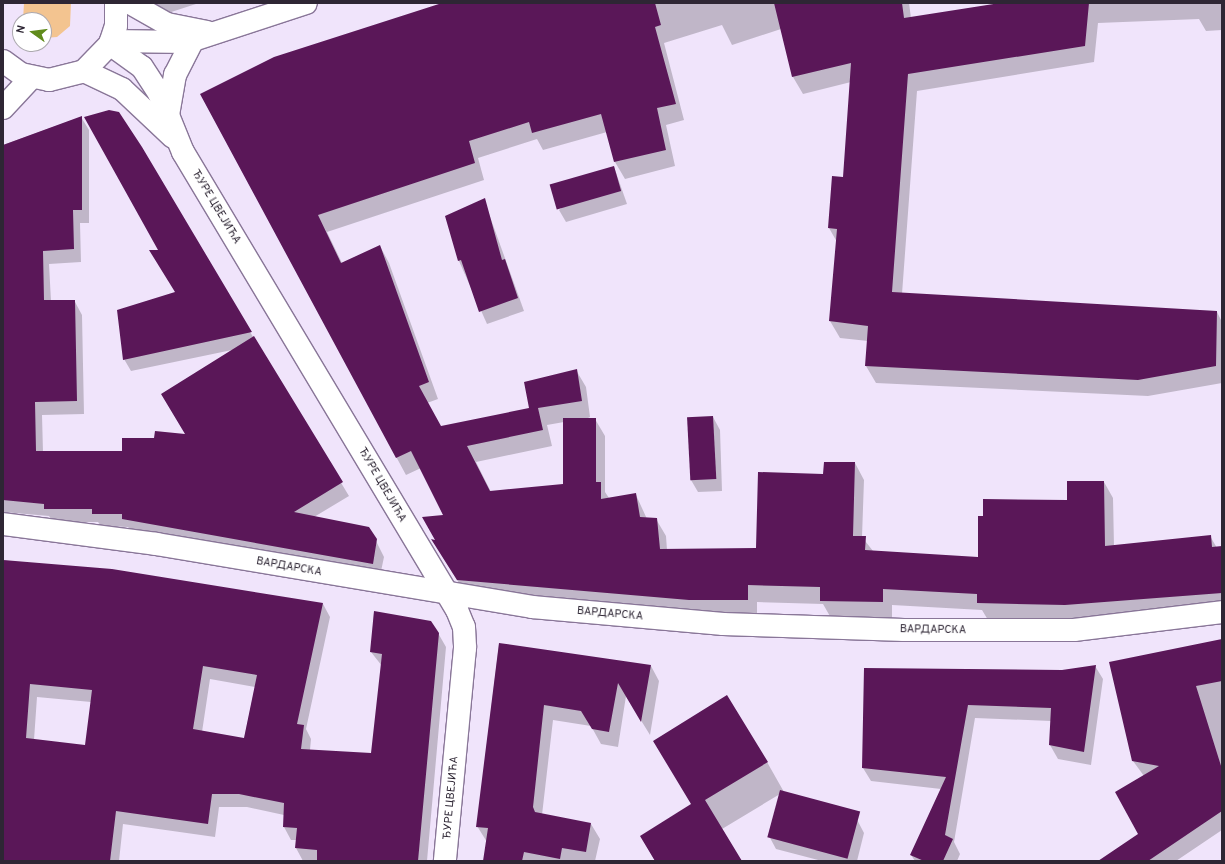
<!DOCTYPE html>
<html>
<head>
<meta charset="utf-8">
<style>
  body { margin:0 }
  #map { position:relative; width:1225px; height:864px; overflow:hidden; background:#f0e4fb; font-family:Overpass,sans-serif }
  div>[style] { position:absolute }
  .green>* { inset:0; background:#f3c490 }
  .shadow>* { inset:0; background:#0003 }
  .building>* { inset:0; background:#5a1758; transform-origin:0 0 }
  .roads { filter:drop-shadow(1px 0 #897698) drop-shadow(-1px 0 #897698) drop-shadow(0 1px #897698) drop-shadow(0 -1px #897698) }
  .minor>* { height:22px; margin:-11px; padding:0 11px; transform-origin:11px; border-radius:11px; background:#fff }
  span { translate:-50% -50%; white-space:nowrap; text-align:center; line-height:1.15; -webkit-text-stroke:4px #fff; paint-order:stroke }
  .street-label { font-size:11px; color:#2e2634 }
  .frame { position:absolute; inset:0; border:4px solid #2e2634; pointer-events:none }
  .north { position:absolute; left:12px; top:12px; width:40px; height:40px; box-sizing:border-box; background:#fff; border:1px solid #aba8ae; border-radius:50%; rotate:284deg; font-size:11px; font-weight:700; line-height:16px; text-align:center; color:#2e2634 }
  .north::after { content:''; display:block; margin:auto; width:14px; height:18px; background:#608b1c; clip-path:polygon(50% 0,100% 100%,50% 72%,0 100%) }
</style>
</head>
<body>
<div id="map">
  <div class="green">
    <i style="clip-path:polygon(24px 3px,71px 3px,70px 26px,57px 37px,44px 38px,44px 20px,23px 20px)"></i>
  </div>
  <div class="shadow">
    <i style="clip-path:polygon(155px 3px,199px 3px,162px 15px)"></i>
    <i style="clip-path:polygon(evenodd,446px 3px,909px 3px,911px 18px,1003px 3px,1222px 3px,1222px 30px,1206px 31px,1199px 19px,1098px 23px,1094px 62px,917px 91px,902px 294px,1217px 312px,1222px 322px,1222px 383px,1148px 396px,876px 383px,866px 366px,868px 341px,840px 338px,830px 321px,837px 242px,829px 228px,833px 177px,844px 178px,851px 82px,803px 94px,793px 77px,781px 29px,732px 45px,722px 25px,664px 43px,684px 120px,666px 125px,675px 166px,625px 179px,615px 162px,607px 132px,543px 150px,537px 139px,478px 158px,484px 180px,327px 232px,342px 263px,380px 246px,389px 263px,438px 399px,427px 403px,441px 427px,530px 409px,576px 370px,586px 387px,590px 417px,586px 419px,595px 419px,605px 436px,605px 492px,609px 498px,636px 495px,647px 519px,656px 519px,666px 536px,667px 550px,757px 549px,824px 475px,855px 463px,864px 480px,862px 537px,873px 551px,979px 558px,984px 517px,1068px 501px,1104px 482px,1113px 498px,1114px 546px,1210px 536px,1217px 548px,1222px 547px,1222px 610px,1143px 619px,988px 620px,982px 610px,892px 605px,892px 618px,831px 618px,823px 604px,757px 602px,757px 616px,467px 596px,442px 556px,437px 542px,444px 516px,421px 468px,406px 475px,201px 95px,446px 3px,564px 422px,564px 485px,491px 492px,476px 462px,552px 446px,547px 425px,564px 422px)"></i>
    <i style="clip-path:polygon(118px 113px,349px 496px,314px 517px,376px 541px,384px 557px,380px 576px,131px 531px,128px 527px,101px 526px,98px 522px,53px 522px,49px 516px,3px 512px,3px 145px,81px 117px,89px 130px,89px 223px,80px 223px,81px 262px,49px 264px,51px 301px,75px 302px,82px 315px,84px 414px,42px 415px,43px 452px,123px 452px,155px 439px,187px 435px,232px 350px,131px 371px,124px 359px,176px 292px)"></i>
    <i style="clip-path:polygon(614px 167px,627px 204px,566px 222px,559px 210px)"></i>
    <i style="clip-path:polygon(484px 200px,524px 311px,487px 324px,459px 261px,446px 217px)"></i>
    <i style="clip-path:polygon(713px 417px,720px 430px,722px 491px,698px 492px,691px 480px)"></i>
    <i style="clip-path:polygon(evenodd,3px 560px,323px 604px,330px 617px,306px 729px,311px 739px,310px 750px,372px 755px,382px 666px,371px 652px,374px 612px,438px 633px,446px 647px,427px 861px,303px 861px,296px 848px,296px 840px,291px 840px,284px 827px,284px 815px,247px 807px,219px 807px,215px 837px,123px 824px,119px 861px,3px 861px,3px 560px,210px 679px,255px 687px,244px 739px,202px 732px,210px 679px,3px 560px,37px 697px,91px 702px,86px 746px,34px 740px,37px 697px)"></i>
    <i style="clip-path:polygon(1222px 640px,1222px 830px,1176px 861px,1100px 861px,1140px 834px,1144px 776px,1133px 761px)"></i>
    <i style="clip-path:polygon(499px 644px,651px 666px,659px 681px,650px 735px,626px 696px,618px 747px,601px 744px,591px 726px,553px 720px,542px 815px,591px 824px,600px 839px,595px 861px,484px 861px,487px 842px,477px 826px)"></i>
    <i style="clip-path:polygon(1095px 666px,1103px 679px,1091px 765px,1058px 759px,1050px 745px,1051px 721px,975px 718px,954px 842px,960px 854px,957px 861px,915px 861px,911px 855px,941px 789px,871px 781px,863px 768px,865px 669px,1062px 671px)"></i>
    <i style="clip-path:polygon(767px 762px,784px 792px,852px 810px,864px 833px,857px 861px,822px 861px,776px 849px,769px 836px,780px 794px,722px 829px,741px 861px,655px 861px,641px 836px)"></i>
  </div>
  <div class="building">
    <i style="clip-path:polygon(442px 3px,655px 3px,661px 25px,655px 27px,676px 104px,657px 108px,666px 150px,614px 162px,601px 114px,532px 133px,529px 122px,469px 141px,475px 163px,318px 215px,341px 263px,380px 245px,429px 382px,419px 386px,441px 426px,529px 408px,524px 382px,577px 369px,582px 401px,538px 408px,543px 430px,467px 446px,490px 491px,563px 484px,563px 418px,596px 418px,596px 482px,601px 482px,601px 499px,636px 493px,640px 517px,657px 518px,660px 549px,756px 548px,758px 472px,823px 474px,824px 462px,855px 462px,853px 536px,866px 536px,865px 550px,978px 557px,978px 516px,983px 516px,983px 499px,1067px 500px,1067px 481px,1104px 481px,1105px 546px,1211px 535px,1212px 547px,1222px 546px,1222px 593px,1065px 605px,977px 603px,977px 594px,883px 589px,883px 602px,820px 601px,820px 587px,748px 585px,748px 600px,689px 600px,457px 580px,431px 539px,435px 540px,422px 517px,443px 515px,411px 451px,396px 458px,200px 94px,274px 57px)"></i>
    <i style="clip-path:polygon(774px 3px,902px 3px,904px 18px,1000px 3px,1089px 3px,1085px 46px,908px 74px,892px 292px,1217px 311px,1216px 366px,1138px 380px,865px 366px,868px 326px,829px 321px,837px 229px,828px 228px,832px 176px,843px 177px,851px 63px,792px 77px)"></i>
    <i style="clip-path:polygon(109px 110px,119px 112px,142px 147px,252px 332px,123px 360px,117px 310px,175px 292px,149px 250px,158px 250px,84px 117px)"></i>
    <i style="clip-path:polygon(82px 116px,82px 210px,73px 210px,74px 249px,43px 251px,44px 300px,75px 300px,77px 401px,35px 402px,36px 451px,122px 451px,122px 438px,154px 438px,155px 431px,185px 434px,161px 394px,254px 336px,343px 482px,294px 512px,369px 527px,377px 539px,373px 564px,122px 519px,122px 514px,92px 514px,92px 509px,44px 509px,44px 504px,3px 500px,3px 145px)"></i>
    <i style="left:614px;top:166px;width:26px;height:67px;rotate:74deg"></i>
    <i style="clip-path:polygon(485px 198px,502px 260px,505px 259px,518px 298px,479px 312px,461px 260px,458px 261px,445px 216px)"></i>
    <i style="left:713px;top:416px;width:63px;height:26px;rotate:87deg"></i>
    <i style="clip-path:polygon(evenodd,3px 560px,112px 569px,323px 603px,297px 724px,304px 725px,301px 749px,371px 753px,382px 654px,370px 652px,374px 611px,431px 621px,439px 633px,418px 861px,317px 861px,317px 850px,295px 848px,297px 828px,283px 827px,284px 803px,239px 794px,212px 794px,208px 824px,116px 811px,110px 861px,3px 861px,3px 560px,203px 666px,257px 675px,244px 738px,193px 729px,203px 666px,3px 560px,30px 684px,92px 690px,85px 745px,26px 738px,30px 684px)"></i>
    <i style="clip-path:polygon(1222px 639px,1222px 681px,1196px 686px,1222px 769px,1222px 811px,1148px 861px,1098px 861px,1138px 834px,1115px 792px,1159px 766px,1132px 761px,1109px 662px)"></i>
    <i style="clip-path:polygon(499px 643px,651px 665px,641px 722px,618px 683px,609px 732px,592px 729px,581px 711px,544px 705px,533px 807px,535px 812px,591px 823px,586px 852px,562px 848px,560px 859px,524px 852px,522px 861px,483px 861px,488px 828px,476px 827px)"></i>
    <i style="clip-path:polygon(1096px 665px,1084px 752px,1049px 745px,1051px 708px,968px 705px,945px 835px,953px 839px,943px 861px,924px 861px,910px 855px,946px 777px,862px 768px,864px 668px,1062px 670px)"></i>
    <i style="clip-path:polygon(727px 695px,768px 762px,705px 800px,742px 861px,655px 861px,640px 836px,691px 804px,653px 741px)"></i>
    <i style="left:780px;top:790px;width:83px;height:49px;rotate:15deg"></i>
  </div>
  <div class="roads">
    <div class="minor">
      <i style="left:130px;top:3px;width:43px;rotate:29.6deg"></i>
      <i style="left:167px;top:24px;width:41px;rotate:11.3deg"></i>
      <i style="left:111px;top:41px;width:76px;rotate:0.8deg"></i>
      <i style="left:187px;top:42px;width:125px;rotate:-18.1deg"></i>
      <i style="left:110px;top:44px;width:39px;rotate:36deg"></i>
      <i style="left:142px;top:67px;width:31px;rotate:57deg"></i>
      <i style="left:159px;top:93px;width:64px;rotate:67.9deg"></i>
      <i style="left:183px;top:152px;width:534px;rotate:59.11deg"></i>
      <i style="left:457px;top:610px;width:18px;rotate:68deg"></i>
      <i style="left:464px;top:627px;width:21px;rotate:87deg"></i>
      <i style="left:465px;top:648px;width:214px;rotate:95.4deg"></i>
      <i style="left:3px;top:61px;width:22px;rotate:36deg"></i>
      <i style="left:21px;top:74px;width:29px;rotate:12deg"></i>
      <i style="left:49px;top:80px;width:36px;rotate:-14deg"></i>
      <i style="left:84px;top:71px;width:37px;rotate:-46deg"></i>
      <i style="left:110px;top:44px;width:19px;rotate:-72deg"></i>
      <i style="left:116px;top:26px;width:23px;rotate:-90deg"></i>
      <i style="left:84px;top:71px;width:42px;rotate:25.3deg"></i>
      <i style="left:122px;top:89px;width:70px;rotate:43.3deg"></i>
      <i style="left:3px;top:108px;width:41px;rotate:-47deg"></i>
      <i style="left:168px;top:115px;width:41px;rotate:-80.1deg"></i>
      <i style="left:175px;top:75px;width:39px;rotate:-63deg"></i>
      <i style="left:3px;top:524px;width:154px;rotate:7.4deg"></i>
      <i style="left:156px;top:544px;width:381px;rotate:9.5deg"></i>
      <i style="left:532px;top:607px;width:192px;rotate:5.1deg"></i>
      <i style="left:723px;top:624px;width:181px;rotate:1.9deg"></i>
      <i style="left:904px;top:630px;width:170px"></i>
      <i style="left:1074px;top:630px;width:149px;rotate:-6.9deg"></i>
    </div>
  </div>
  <div class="street-label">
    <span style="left:216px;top:207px;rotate:59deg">ЂУРЕ ЦВЕЈИЋА</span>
    <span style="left:382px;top:485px;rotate:60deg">ЂУРЕ ЦВЕЈИЋА</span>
    <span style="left:289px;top:567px;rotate:10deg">ВАРДАРСКА</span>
    <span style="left:610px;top:614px;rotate:5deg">ВАРДАРСКА</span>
    <span style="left:933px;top:630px;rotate:1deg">ВАРДАРСКА</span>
    <span style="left:451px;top:798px;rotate:-85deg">ЂУРЕ ЦВЕЈИЋА</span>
  </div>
  <div class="frame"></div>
  <div class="north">N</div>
</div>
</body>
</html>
